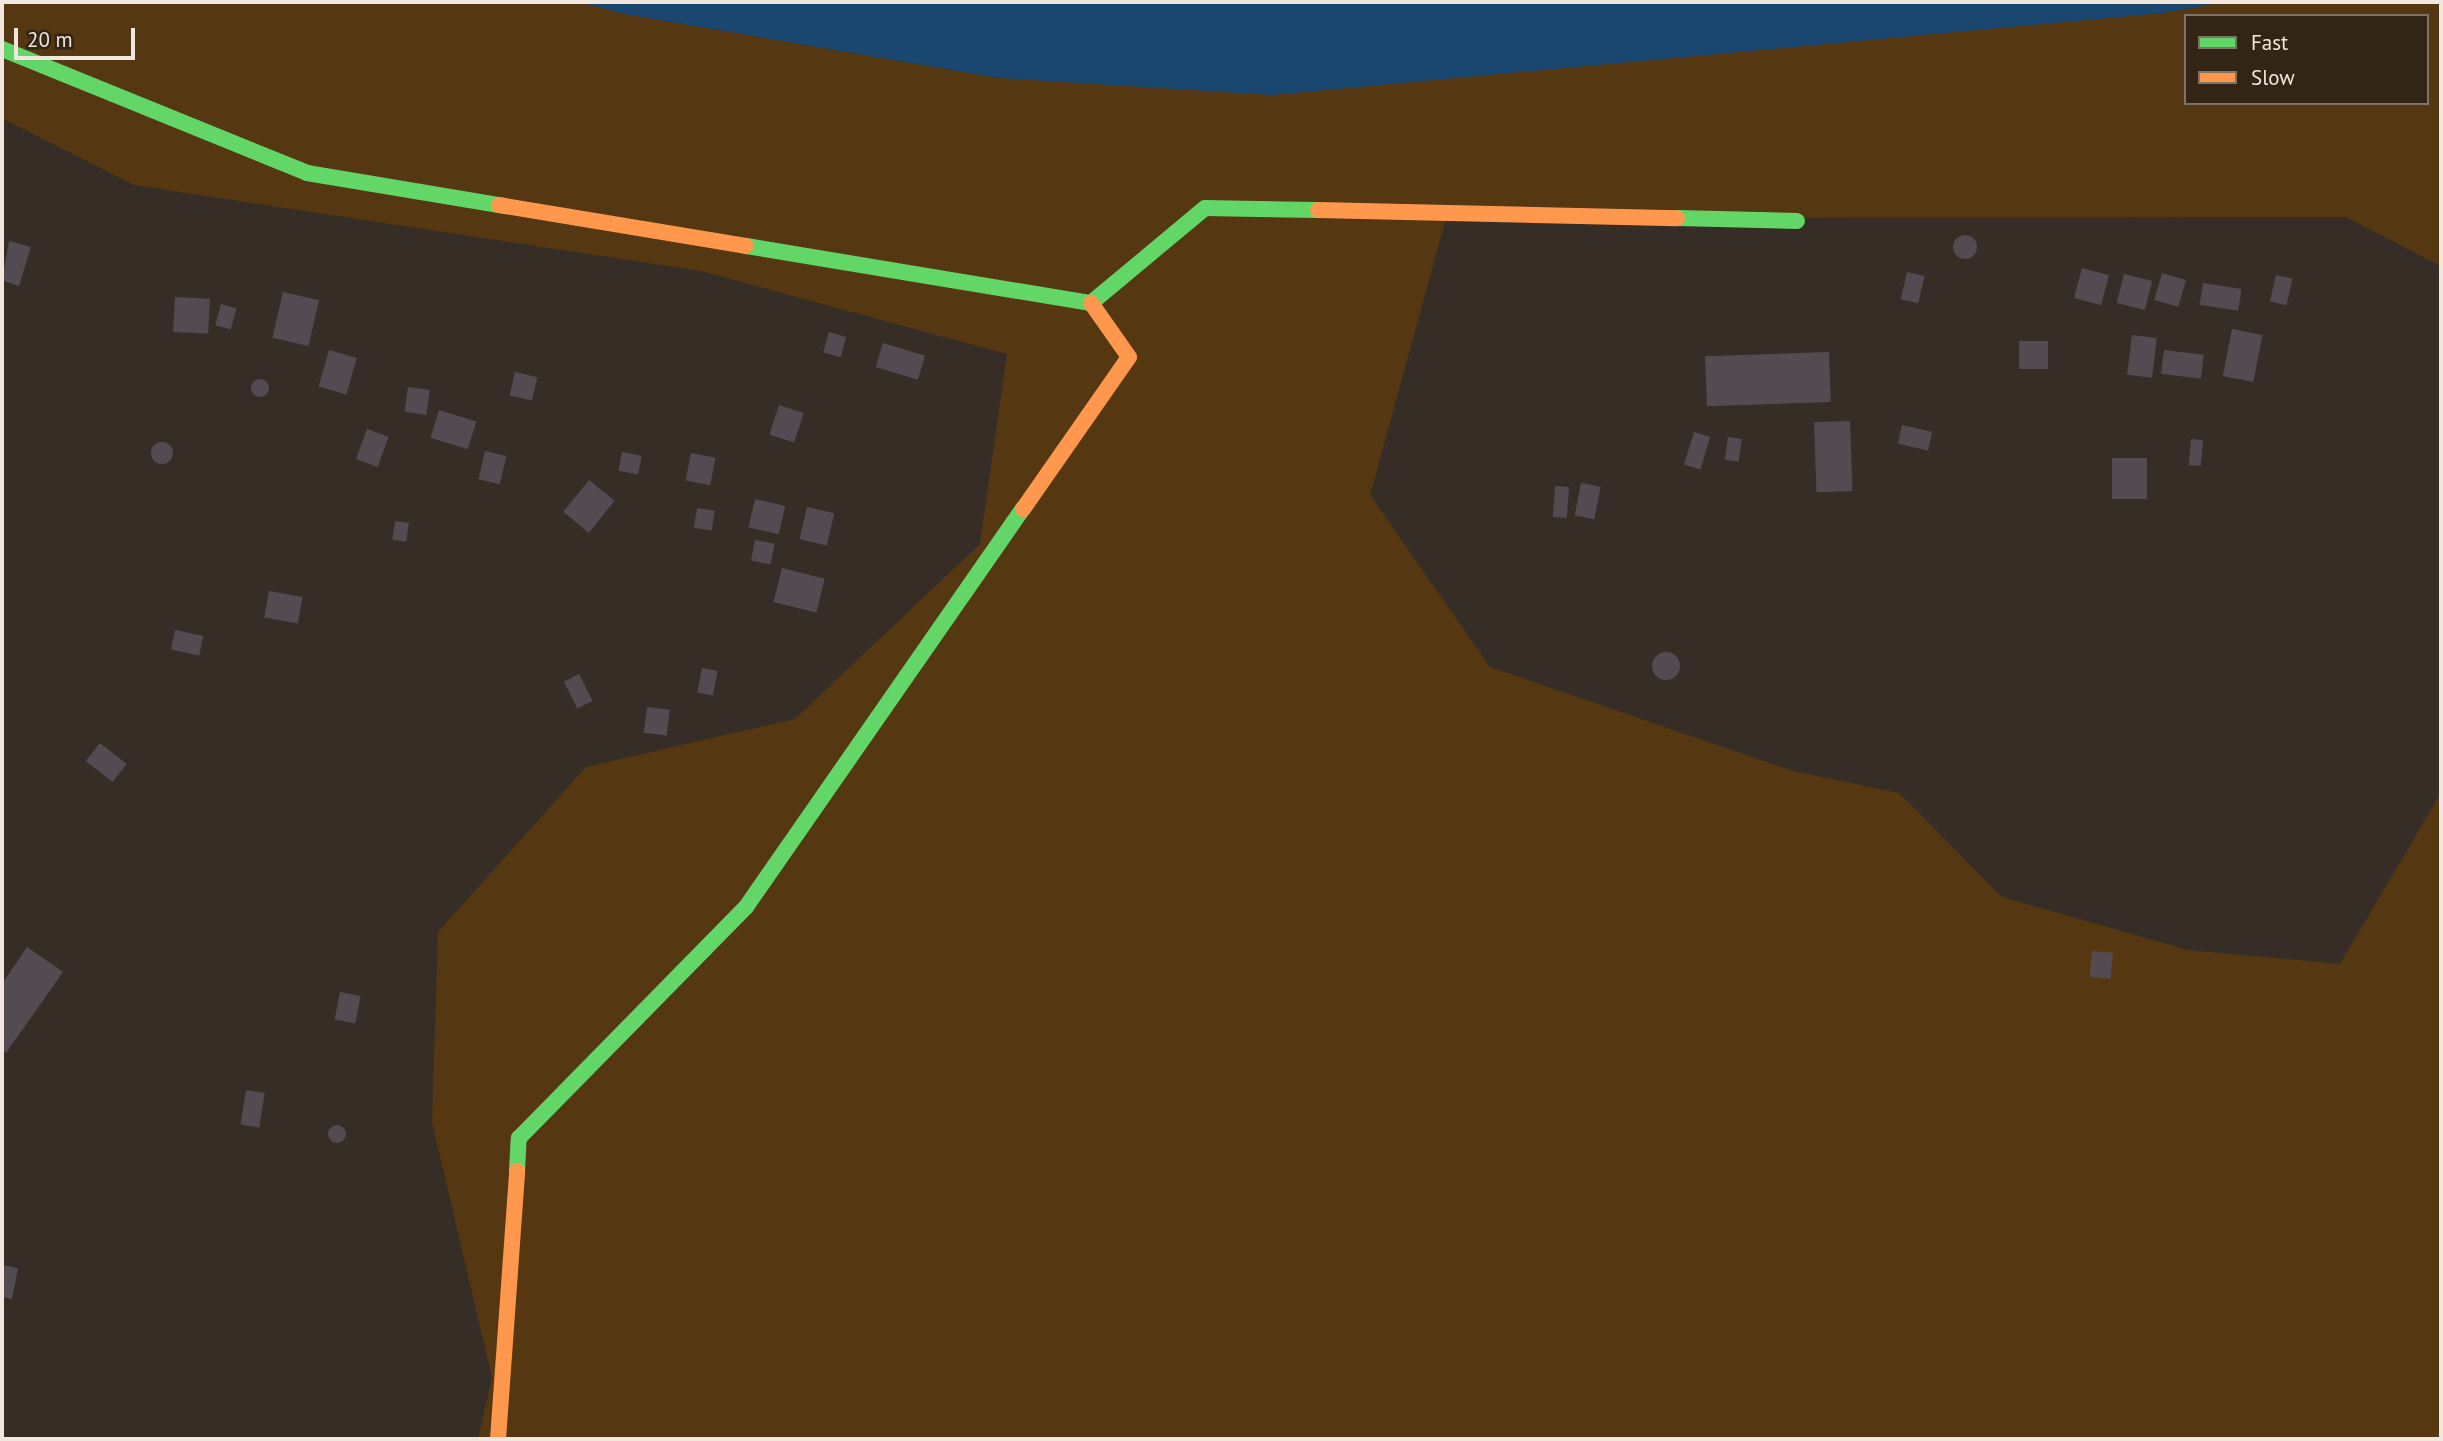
<!DOCTYPE html>
<html>
<head>
<meta charset="utf-8">
<style>
  body { margin:0 }
  #map { position:relative; width:2443px; height:1441px; overflow:hidden; background:#362e26; font-family:"PT Sans",sans-serif }
  div>[style] { position:absolute }
  .green>* { inset:0; background:#553811 }
  .water>* { inset:0; background:#194770 }
  .building>* { inset:0; background:#544b52; transform-origin:0 0 }
  .round { border-radius:50% }
  .fast>* { height:16px; margin:-8px; padding:0 8px; transform-origin:8px; border-radius:8px; background:#63d668 }
  .slow>* { height:16px; margin:-8px; padding:0 8px; transform-origin:8px; border-radius:8px; background:#ff974d }
  span { translate:-50% -50%; white-space:nowrap; text-align:center; line-height:1.15; -webkit-text-stroke:7px #332515; paint-order:stroke }
  .frame { position:absolute; inset:0; border:4px solid #f1e7de; pointer-events:none }
  .legend { position:absolute; left:2184px; top:14px; width:245px; height:91px; box-sizing:border-box; background:#332515; border:2px solid #7f7365; margin:0; padding:9px 12px; list-style:none; font-size:21px; color:#f1e7de }
  .legend li { display:flex; align-items:center; gap:14px; height:35px }
  .legend b { width:35px; border:2px solid #7f7365 }
  .scale { position:absolute; left:14px; top:28px; width:121px; height:32px; box-sizing:border-box; border:4px solid #f1e7de; border-top:0; padding-left:9px; font-size:21px; line-height:24px; white-space:nowrap; color:#f1e7de; -webkit-text-stroke:5px #332515; paint-order:stroke }
</style>
</head>
<body>
<div id="map">
  <div class="green">
    <i style="clip-path:polygon(evenodd,2px 2px,580px 2px,625px 14px,999px 78px,1962px 28px,2163px 13px,2223px 2px,2441px 2px,2441px 266px,2346px 217px,1446px 218px,1370px 495px,1490px 667px,1793px 771px,1899px 793px,2002px 897px,2188px 950px,2340px 964px,2441px 793px,2441px 1439px,478px 1439px,492px 1378px,432px 1122px,438px 932px,586px 767px,795px 719px,980px 544px,1007px 354px,701px 271px,134px 185px,2px 118px,2px 2px,2186px 16px,2427px 16px,2427px 103px,2186px 103px,2186px 16px)"></i>
  </div>
  <div class="water">
    <i style="clip-path:polygon(580px 2px,2223px 2px,2163px 13px,1272px 95px,999px 78px,625px 14px)"></i>
  </div>
  <div class="building">
    <i class="round" style="left:1953px;top:235px;width:24px;height:24px"></i>
    <i style="clip-path:polygon(9px 241px,31px 247px,19px 286px,2px 280px)"></i>
    <i style="left:2082px;top:268px;width:28px;height:31px;rotate:15deg"></i>
    <i style="left:1907px;top:272px;width:18px;height:28px;rotate:13deg"></i>
    <i style="left:2162px;top:273px;width:25px;height:28px;rotate:16deg"></i>
    <i style="left:2124px;top:274px;width:29px;height:30px;rotate:14deg"></i>
    <i style="left:2276px;top:275px;width:17px;height:27px;rotate:13deg"></i>
    <i style="left:2203px;top:283px;width:39px;height:22px;rotate:9deg"></i>
    <i style="left:283px;top:292px;width:37px;height:47px;rotate:13deg"></i>
    <i style="left:175px;top:297px;width:35px;height:35px;rotate:3deg"></i>
    <i style="left:221px;top:304px;width:16px;height:22px;rotate:15deg"></i>
    <i style="left:2232px;top:329px;width:31px;height:48px;rotate:11deg"></i>
    <i style="left:829px;top:332px;width:18px;height:21px;rotate:16deg"></i>
    <i style="left:2132px;top:335px;width:25px;height:40px;rotate:7deg"></i>
    <i style="left:2019px;top:341px;width:29px;height:28px"></i>
    <i style="left:883px;top:343px;width:44px;height:25px;rotate:17deg"></i>
    <i style="left:329px;top:350px;width:29px;height:38px;rotate:16deg"></i>
    <i style="left:2164px;top:350px;width:40px;height:24px;rotate:7deg"></i>
    <i style="left:1829px;top:352px;width:50px;height:124px;rotate:88deg"></i>
    <i style="left:515px;top:372px;width:23px;height:24px;rotate:13deg"></i>
    <i class="round" style="left:251px;top:379px;width:18px;height:18px"></i>
    <i style="left:408px;top:387px;width:22px;height:25px;rotate:8deg"></i>
    <i style="left:779px;top:405px;width:26px;height:31px;rotate:18deg"></i>
    <i style="left:439px;top:410px;width:39px;height:29px;rotate:17deg"></i>
    <i style="left:1850px;top:421px;width:70px;height:36px;rotate:88deg"></i>
    <i style="left:1902px;top:425px;width:31px;height:19px;rotate:13deg"></i>
    <i style="left:367px;top:429px;width:23px;height:32px;rotate:20deg"></i>
    <i style="left:1694px;top:432px;width:17px;height:34px;rotate:17deg"></i>
    <i style="left:1728px;top:437px;width:14px;height:23px;rotate:8deg"></i>
    <i style="left:2191px;top:439px;width:12px;height:26px;rotate:5deg"></i>
    <i class="round" style="left:151px;top:442px;width:22px;height:22px"></i>
    <i style="left:485px;top:451px;width:22px;height:29px;rotate:13deg"></i>
    <i style="left:622px;top:452px;width:20px;height:19px;rotate:11deg"></i>
    <i style="left:691px;top:453px;width:25px;height:28px;rotate:11deg"></i>
    <i style="left:2112px;top:458px;width:35px;height:41px"></i>
    <i style="left:589px;top:480px;width:33px;height:41px;rotate:39deg"></i>
    <i style="left:1581px;top:483px;width:20px;height:33px;rotate:11deg"></i>
    <i style="left:1555px;top:486px;width:14px;height:31px;rotate:4deg"></i>
    <i style="left:755px;top:499px;width:31px;height:29px;rotate:13deg"></i>
    <i style="left:807px;top:507px;width:28px;height:33px;rotate:13deg"></i>
    <i style="left:697px;top:508px;width:18px;height:20px;rotate:9deg"></i>
    <i style="left:395px;top:521px;width:14px;height:19px;rotate:8deg"></i>
    <i style="left:755px;top:540px;width:20px;height:21px;rotate:11deg"></i>
    <i style="left:782px;top:568px;width:44px;height:35px;rotate:14deg"></i>
    <i style="left:269px;top:591px;width:34px;height:27px;rotate:10deg"></i>
    <i style="left:175px;top:630px;width:29px;height:20px;rotate:12deg"></i>
    <i class="round" style="left:1652px;top:652px;width:28px;height:28px"></i>
    <i style="left:702px;top:668px;width:16px;height:25px;rotate:11deg"></i>
    <i style="left:579px;top:674px;width:30px;height:17px;rotate:63deg"></i>
    <i style="left:647px;top:707px;width:23px;height:26px;rotate:7deg"></i>
    <i style="left:100px;top:743px;width:34px;height:23px;rotate:38deg"></i>
    <i style="clip-path:polygon(27px 947px,63px 972px,6px 1053px,2px 1049px,2px 984px)"></i>
    <i style="left:2092px;top:951px;width:21px;height:26px;rotate:5deg"></i>
    <i style="left:340px;top:992px;width:21px;height:28px;rotate:11deg"></i>
    <i style="left:246px;top:1090px;width:19px;height:35px;rotate:9deg"></i>
    <i class="round" style="left:328px;top:1125px;width:18px;height:18px"></i>
    <i style="clip-path:polygon(2px 1265px,18px 1268px,12px 1299px,2px 1297px)"></i>
  </div>
  <div class="fast">
    <i style="left:2px;top:49px;width:329px;rotate:22.1deg"></i>
    <i style="left:307px;top:173px;width:195px;rotate:9.5deg"></i>
    <i style="left:1677px;top:218px;width:120px;rotate:1.4deg"></i>
    <i style="left:746px;top:246px;width:350px;rotate:9.4deg"></i>
    <i style="left:1091px;top:303px;width:148px;rotate:-39.8deg"></i>
    <i style="left:1205px;top:208px;width:113px;rotate:1deg"></i>
    <i style="left:517px;top:1171px;width:33px;rotate:-87deg"></i>
    <i style="left:519px;top:1138px;width:324px;rotate:-45.5deg"></i>
    <i style="left:746px;top:907px;width:485px;rotate:-55.2deg"></i>
  </div>
  <div class="slow">
    <i style="left:499px;top:205px;width:250px;rotate:9.4deg"></i>
    <i style="left:1318px;top:210px;width:359px;rotate:1.3deg"></i>
    <i style="left:1023px;top:509px;width:185px;rotate:-55.1deg"></i>
    <i style="left:1129px;top:357px;width:66px;rotate:-125.1deg"></i>
    <i style="left:498px;top:1439px;width:269px;rotate:-85.9deg"></i>
  </div>
  <div class="frame"></div>
  <ul class="legend">
  <li><b style="height:9px;background:#63d668"></b>Fast</li>
  <li><b style="height:9px;background:#ff974d"></b>Slow</li>
  </ul>
  <div class="scale">20 m</div>
</div>
</body>
</html>
